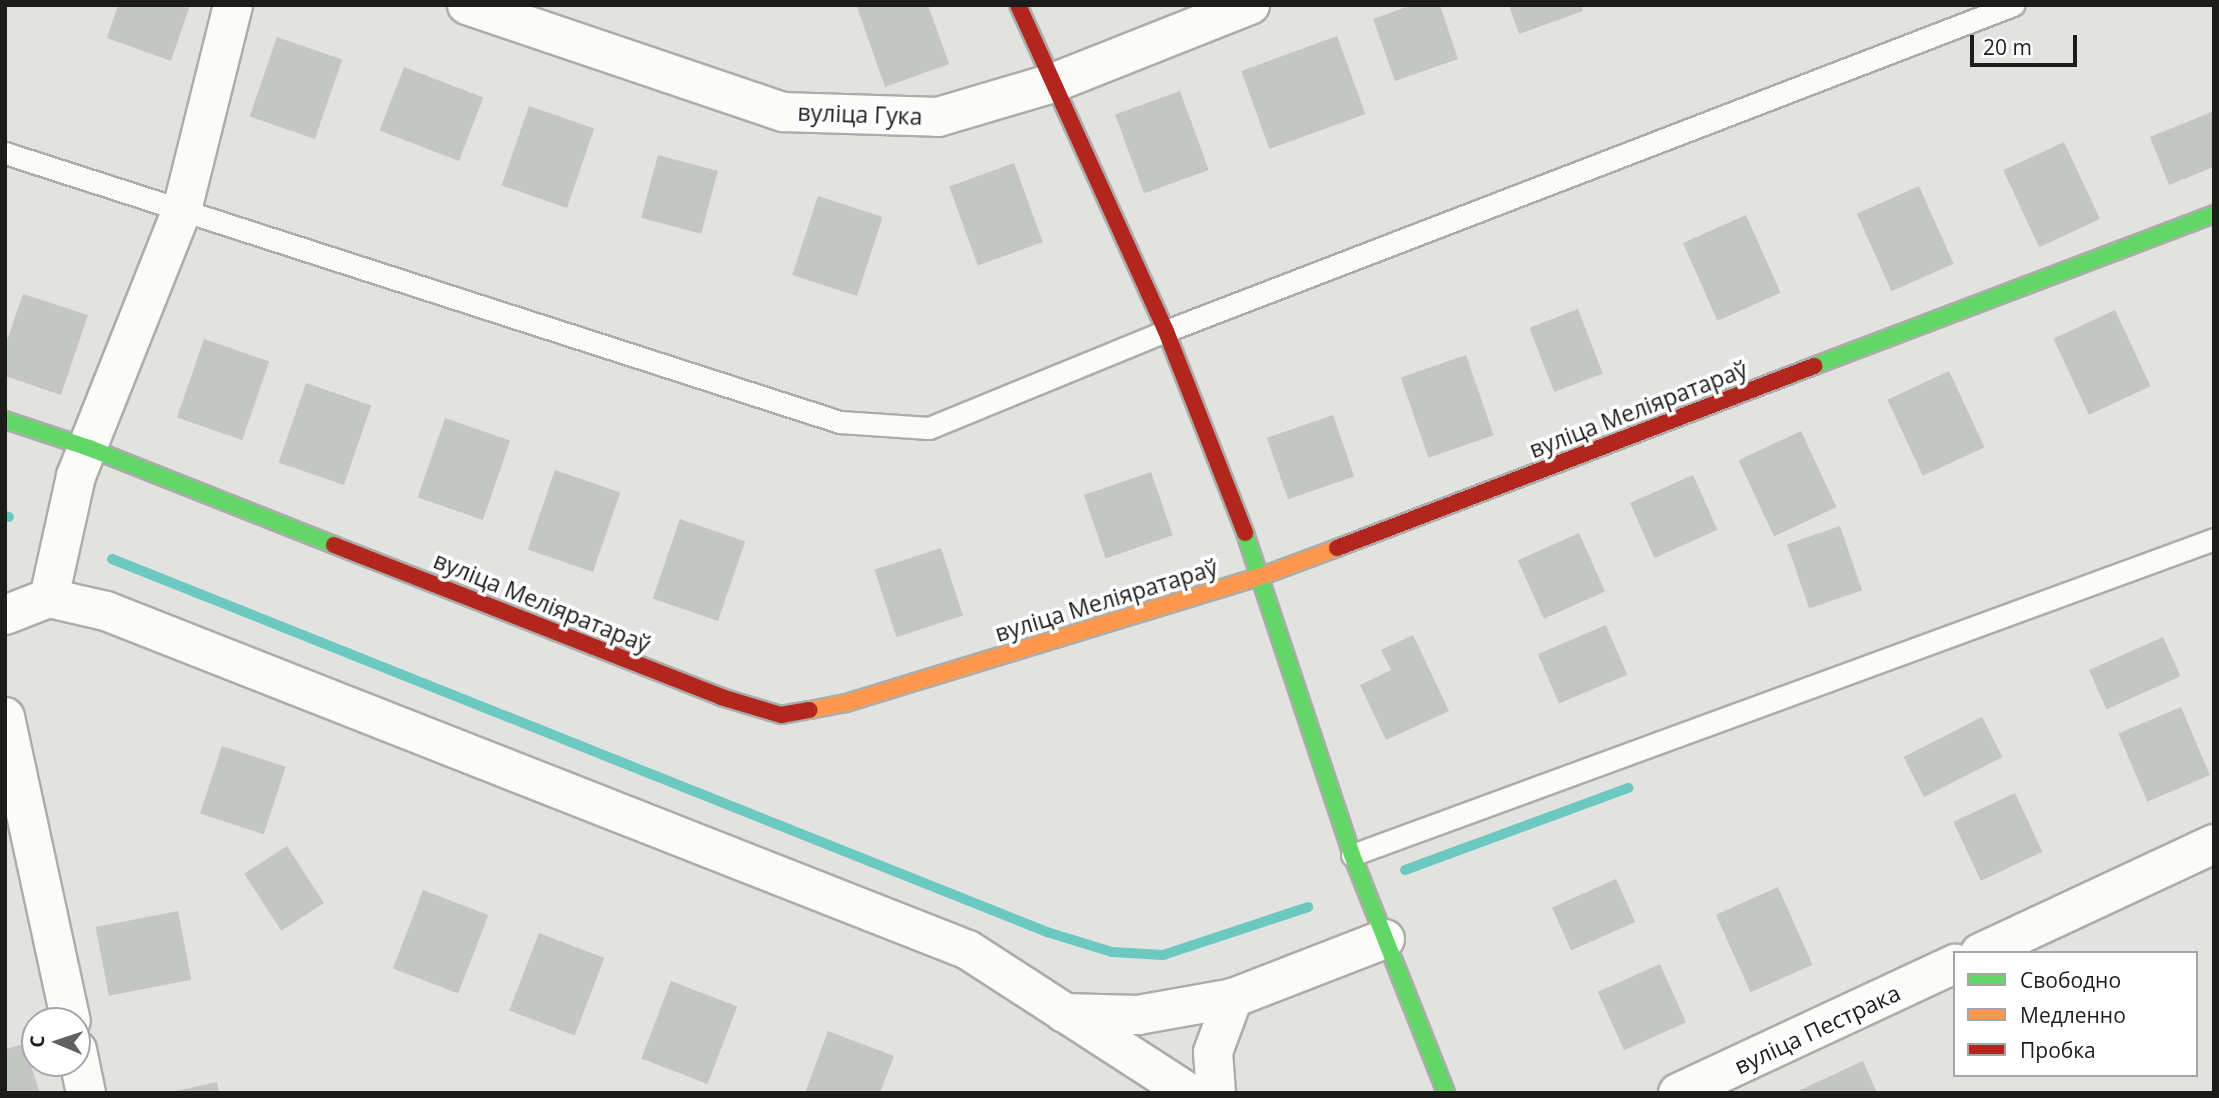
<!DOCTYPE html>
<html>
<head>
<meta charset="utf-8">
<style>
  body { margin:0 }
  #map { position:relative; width:2219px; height:1098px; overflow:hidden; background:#e2e3e0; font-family:"Open Sans",sans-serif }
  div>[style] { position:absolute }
  .stream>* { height:10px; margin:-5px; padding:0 5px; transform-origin:5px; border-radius:5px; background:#6cc9c1 }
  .building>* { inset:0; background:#c4c6c4; transform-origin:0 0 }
  .roads { filter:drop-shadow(2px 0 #acadab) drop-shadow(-2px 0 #acadab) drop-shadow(0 2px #acadab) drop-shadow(0 -2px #acadab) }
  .lane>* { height:21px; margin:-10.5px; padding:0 10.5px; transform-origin:10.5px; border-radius:10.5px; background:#fbfbfa }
  .street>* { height:38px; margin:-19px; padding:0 19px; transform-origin:19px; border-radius:19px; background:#fbfbfa }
  .fast>* { height:16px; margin:-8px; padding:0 8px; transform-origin:8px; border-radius:8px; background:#63d668 }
  .slow>* { height:16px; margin:-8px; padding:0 8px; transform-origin:8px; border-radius:8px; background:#ff974d }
  .jam>* { height:16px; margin:-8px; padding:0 8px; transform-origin:8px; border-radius:8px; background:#b3261e }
  span { translate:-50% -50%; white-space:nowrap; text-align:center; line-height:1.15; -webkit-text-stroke:7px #fff; paint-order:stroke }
  .street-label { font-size:23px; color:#1c1d1b }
  .frame { position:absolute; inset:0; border:7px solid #1c1d1b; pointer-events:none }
  .legend { position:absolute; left:1953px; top:951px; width:245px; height:126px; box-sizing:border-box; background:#fff; border:2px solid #a4a5a4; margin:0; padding:9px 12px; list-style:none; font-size:21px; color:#1c1d1b }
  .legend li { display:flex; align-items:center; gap:14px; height:35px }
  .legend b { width:35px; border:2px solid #a4a5a4 }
  .north { position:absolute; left:21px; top:1007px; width:70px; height:70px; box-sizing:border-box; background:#fff; border:2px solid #a4a5a4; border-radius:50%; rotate:272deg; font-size:19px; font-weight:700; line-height:28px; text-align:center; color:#1c1d1b }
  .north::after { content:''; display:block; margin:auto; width:24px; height:32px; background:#616260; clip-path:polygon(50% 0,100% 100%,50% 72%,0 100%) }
  .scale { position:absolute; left:1970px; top:35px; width:107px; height:32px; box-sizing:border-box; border:4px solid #1c1d1b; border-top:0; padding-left:9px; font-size:21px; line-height:24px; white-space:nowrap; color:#1c1d1b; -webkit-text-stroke:5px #fff; paint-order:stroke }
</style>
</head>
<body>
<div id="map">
  <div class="stream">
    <i style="left:5px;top:516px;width:4px;rotate:14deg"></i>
    <i style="left:112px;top:559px;width:1007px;rotate:21.75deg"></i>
    <i style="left:1047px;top:932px;width:68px;rotate:17.1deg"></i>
    <i style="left:1112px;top:952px;width:51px;rotate:3.4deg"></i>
    <i style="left:1163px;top:955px;width:153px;rotate:-18.3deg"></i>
    <i style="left:1405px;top:870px;width:238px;rotate:-20.2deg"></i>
  </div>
  <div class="building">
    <i style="clip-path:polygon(118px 5px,190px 5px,171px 61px,107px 38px)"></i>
    <i style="clip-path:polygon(863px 5px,928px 5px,949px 64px,885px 87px,857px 7px)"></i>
    <i style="clip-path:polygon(1412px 5px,1440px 5px,1458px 59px,1395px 81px,1373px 19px)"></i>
    <i style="clip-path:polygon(1509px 5px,1581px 5px,1583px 11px,1519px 34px)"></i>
    <i style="left:1337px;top:36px;width:83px;height:102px;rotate:70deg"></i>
    <i style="left:277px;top:37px;width:69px;height:84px;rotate:19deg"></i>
    <i style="left:404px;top:67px;width:85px;height:68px;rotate:21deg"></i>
    <i style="left:1180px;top:91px;width:84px;height:69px;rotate:70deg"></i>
    <i style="left:529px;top:106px;width:69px;height:84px;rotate:19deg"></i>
    <i style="clip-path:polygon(2214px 111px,2214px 167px,2169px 185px,2150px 137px)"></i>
    <i style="left:2064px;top:142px;width:85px;height:67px;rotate:65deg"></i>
    <i style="left:658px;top:155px;width:62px;height:65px;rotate:15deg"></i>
    <i style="left:1014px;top:163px;width:84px;height:69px;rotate:70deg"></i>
    <i style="left:1919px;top:186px;width:85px;height:68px;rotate:66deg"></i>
    <i style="left:818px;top:196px;width:68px;height:83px;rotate:18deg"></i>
    <i style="left:1746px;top:215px;width:85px;height:69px;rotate:66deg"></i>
    <i style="clip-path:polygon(23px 294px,88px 315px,61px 395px,5px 376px,5px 346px)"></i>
    <i style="left:1578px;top:309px;width:69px;height:52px;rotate:69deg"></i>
    <i style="left:2115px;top:310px;width:84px;height:68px;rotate:65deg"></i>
    <i style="left:204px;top:339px;width:69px;height:83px;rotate:19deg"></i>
    <i style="left:1466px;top:355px;width:85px;height:69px;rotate:71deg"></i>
    <i style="left:1949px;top:371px;width:84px;height:68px;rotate:65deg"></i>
    <i style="left:306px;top:383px;width:69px;height:84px;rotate:19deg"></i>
    <i style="left:1333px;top:415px;width:65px;height:70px;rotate:71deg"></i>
    <i style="left:445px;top:418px;width:69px;height:84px;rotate:19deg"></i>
    <i style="left:1801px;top:431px;width:84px;height:69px;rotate:65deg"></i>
    <i style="left:555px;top:470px;width:69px;height:84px;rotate:19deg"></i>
    <i style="left:1151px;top:472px;width:67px;height:71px;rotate:71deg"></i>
    <i style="left:1693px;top:475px;width:60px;height:69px;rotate:66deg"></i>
    <i style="left:680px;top:519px;width:69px;height:84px;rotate:19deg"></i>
    <i style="left:1840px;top:526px;width:68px;height:56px;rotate:71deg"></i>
    <i style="left:1579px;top:533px;width:64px;height:67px;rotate:66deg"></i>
    <i style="left:941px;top:548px;width:71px;height:70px;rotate:72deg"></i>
    <i style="left:1606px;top:625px;width:54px;height:74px;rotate:67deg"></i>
    <i style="clip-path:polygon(1413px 635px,1449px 711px,1386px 740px,1360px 685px,1391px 670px,1381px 650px)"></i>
    <i style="left:2163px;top:637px;width:43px;height:81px;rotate:66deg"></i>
    <i style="left:2181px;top:707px;width:74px;height:68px;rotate:67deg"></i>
    <i style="left:1982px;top:717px;width:45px;height:88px;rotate:63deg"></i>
    <i style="left:222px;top:746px;width:67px;height:71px;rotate:18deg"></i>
    <i style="left:2015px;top:793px;width:65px;height:68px;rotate:65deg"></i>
    <i style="left:287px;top:846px;width:68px;height:51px;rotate:57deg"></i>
    <i style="left:1616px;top:879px;width:47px;height:70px;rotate:66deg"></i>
    <i style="left:1778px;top:887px;width:85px;height:68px;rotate:66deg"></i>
    <i style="left:423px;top:890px;width:70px;height:84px;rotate:21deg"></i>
    <i style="left:178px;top:911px;width:70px;height:84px;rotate:79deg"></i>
    <i style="left:539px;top:933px;width:70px;height:83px;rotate:21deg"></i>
    <i style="left:1660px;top:964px;width:64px;height:68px;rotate:66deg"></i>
    <i style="left:671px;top:981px;width:71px;height:83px;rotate:21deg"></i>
    <i style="clip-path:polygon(828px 1031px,894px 1056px,880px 1093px,805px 1093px)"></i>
    <i style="clip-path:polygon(24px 1044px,40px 1093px,5px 1093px,5px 1049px)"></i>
    <i style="clip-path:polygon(1863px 1061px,1877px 1093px,1802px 1093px,1800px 1090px)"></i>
    <i style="clip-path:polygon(217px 1082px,219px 1093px,171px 1093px,171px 1092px)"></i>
  </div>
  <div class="roads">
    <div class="lane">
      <i style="left:5px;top:153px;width:877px;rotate:17.86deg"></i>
      <i style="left:840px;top:422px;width:89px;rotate:3.9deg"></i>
      <i style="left:929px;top:428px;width:256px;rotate:-22.3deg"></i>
      <i style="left:1166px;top:331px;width:908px;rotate:-21.05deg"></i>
      <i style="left:1352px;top:855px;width:918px;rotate:-20.13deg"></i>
    </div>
    <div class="street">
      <i style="left:467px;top:5px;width:334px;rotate:18.7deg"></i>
      <i style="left:783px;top:112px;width:155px;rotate:1.8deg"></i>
      <i style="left:938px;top:117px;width:120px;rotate:-16.5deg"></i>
      <i style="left:1053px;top:83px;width:212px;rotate:-21.6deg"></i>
      <i style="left:49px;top:598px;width:125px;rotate:-77.5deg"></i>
      <i style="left:76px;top:476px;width:286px;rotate:-68.3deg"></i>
      <i style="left:182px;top:210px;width:211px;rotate:-76deg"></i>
      <i style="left:5px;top:615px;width:47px;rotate:-21.1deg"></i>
      <i style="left:49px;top:598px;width:58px;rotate:12.8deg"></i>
      <i style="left:106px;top:611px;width:926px;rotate:21.47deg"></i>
      <i style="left:968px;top:950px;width:263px;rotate:32.9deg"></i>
      <i style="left:5px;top:717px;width:311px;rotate:77.8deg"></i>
      <i style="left:1980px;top:953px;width:258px;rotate:-25deg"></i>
      <i style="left:1064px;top:1013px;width:74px;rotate:1.5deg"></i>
      <i style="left:1138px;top:1015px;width:97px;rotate:-10.1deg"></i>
      <i style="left:1233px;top:998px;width:163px;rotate:-21.2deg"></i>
      <i style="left:77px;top:1050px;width:44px;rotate:78.2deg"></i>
      <i style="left:1216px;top:1093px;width:41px;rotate:-94.2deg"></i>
      <i style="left:1213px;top:1052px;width:58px;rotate:-69.7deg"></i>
      <i style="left:1678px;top:1093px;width:306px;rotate:-25deg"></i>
    </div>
    <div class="fast">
      <i style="left:1814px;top:366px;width:428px;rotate:-20.8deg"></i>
      <i style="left:5px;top:420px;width:89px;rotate:18.4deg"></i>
      <i style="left:89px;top:448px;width:264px;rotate:21.6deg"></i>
      <i style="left:1245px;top:533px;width:339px;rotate:71.6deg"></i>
      <i style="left:1352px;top:855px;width:256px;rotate:68.4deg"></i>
    </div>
    <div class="slow">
      <i style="left:810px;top:710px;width:37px;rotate:-11deg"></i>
      <i style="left:846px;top:703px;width:435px;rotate:-17deg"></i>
      <i style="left:1262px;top:576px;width:80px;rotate:-20.5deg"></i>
    </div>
    <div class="jam">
      <i style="left:1018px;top:5px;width:358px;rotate:65.6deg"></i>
      <i style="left:1166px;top:331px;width:217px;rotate:68.6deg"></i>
      <i style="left:334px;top:545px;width:416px;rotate:21.4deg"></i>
      <i style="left:721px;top:697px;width:63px;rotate:16.7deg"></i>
      <i style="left:781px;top:715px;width:29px;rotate:-10deg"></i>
      <i style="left:1337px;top:548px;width:511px;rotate:-20.88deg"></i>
    </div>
  </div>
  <div class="street-label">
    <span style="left:860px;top:114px;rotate:2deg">вуліца Гука</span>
    <span style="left:1638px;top:409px;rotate:-21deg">вуліца Меліяратараў</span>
    <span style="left:1106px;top:600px;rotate:-17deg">вуліца Меліяратараў</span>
    <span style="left:542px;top:602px;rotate:22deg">вуліца Меліяратараў</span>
    <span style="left:1817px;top:1029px;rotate:-25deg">вуліца Пестрака</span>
  </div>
  <div class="frame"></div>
  <ul class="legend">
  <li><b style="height:9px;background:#63d668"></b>Свободно</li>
  <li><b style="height:9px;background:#ff974d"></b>Медленно</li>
  <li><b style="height:9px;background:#b3261e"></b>Пробка</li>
  </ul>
  <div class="north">С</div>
  <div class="scale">20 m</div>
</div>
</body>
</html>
